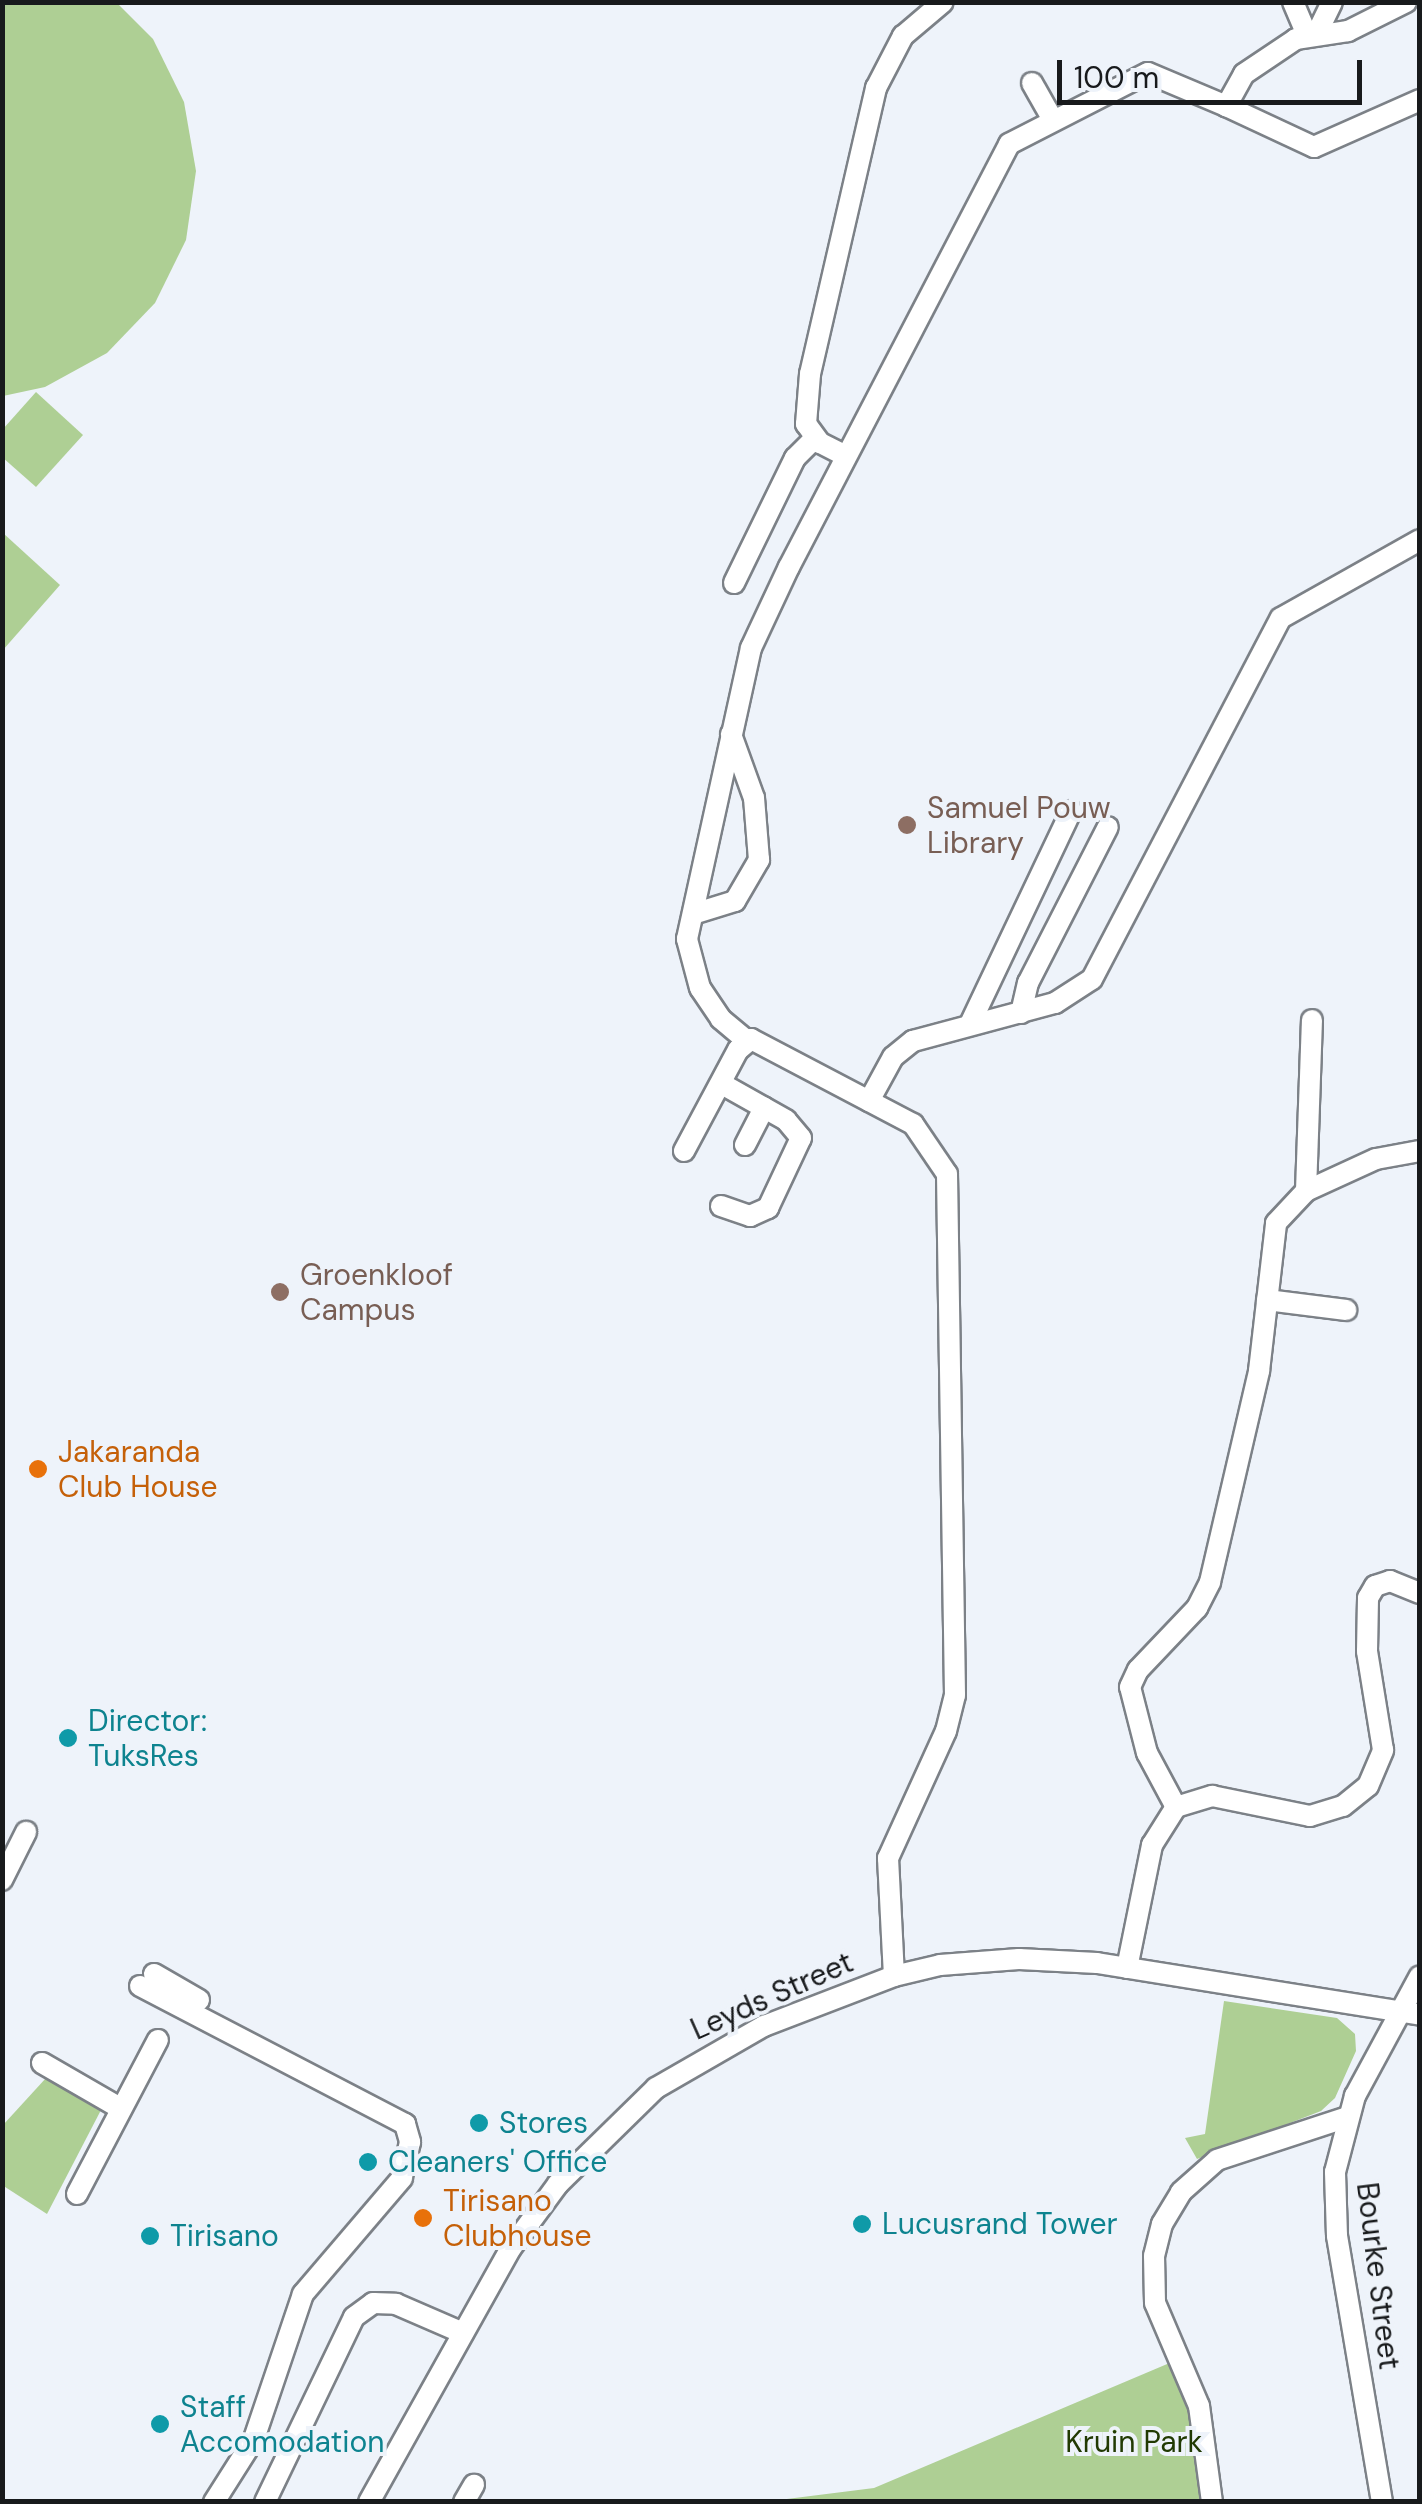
<!DOCTYPE html>
<html>
<head>
<meta charset="utf-8">
<style>
  body { margin:0 }
  #map { position:relative; width:1422px; height:2504px; overflow:hidden; background:#eef3fa; font-family:"DM Sans",sans-serif }
  div>[style] { position:absolute }
  .green>* { inset:0; background:#aecf94 }
  .roads { filter:drop-shadow(2px 0 #7c8187) drop-shadow(-2px 0 #7c8187) drop-shadow(0 2px #7c8187) drop-shadow(0 -2px #7c8187) }
  .minor>* { height:20px; margin:-10px; padding:0 10px; transform-origin:10px; border-radius:10px; background:#fff }
  .dots>* { width:28px; height:28px; translate:-50% -50%; box-sizing:border-box; border:5px solid #eef3fa; border-radius:50% }
  span { translate:-50% -50%; white-space:nowrap; text-align:center; line-height:1.15; -webkit-text-stroke:8px #eef3fa; paint-order:stroke }
  .education-label { font-size:30px; color:#785e54 }
  .left { translate:0 -50%; text-align:left }
  .food-label { font-size:30px; color:#c56008 }
  .culture-label { font-size:30px; color:#0d838f }
  .street-label { font-size:30px; color:#181a1c }
  .park-label { font-size:30px; color:#213a03 }
  .frame { position:absolute; inset:0; border:5px solid #181a1c; pointer-events:none }
  .scale { position:absolute; left:1057px; top:60px; width:305px; height:45px; box-sizing:border-box; border:5px solid #181a1c; border-top:0; padding-left:12px; font-size:30px; line-height:35px; white-space:nowrap; color:#181a1c; -webkit-text-stroke:8px #eef3fa; paint-order:stroke }
</style>
</head>
<body>
<div id="map">
  <div class="green">
    <i style="clip-path:polygon(3px 2px,117px 3px,153px 39px,184px 102px,196px 171px,186px 240px,155px 303px,107px 353px,45px 387px,3px 396px)"></i>
    <i style="clip-path:polygon(36px 392px,83px 435px,36px 487px,2px 457px,3px 429px)"></i>
    <i style="clip-path:polygon(3px 533px,60px 585px,3px 650px)"></i>
    <i style="clip-path:polygon(1224px 2001px,1337px 2018px,1355px 2034px,1356px 2051px,1335px 2098px,1321px 2111px,1197px 2159px,1185px 2138px,1205px 2134px)"></i>
    <i style="clip-path:polygon(46px 2078px,101px 2110px,47px 2214px,2px 2185px,3px 2125px)"></i>
    <i style="clip-path:polygon(1179px 2359px,1209px 2501px,763px 2502px,874px 2488px)"></i>
  </div>
  <div class="roads">
    <div class="minor">
      <i style="left:1293px;top:2px;width:36px;rotate:67deg"></i>
      <i style="left:1406px;top:2px;width:65px;rotate:153.4deg"></i>
      <i style="left:1348px;top:31px;width:53px;rotate:171.3deg"></i>
      <i style="left:1296px;top:39px;width:63px;rotate:146.1deg"></i>
      <i style="left:1244px;top:74px;width:37px;rotate:119deg"></i>
      <i style="left:1226px;top:106px;width:97px;rotate:25deg"></i>
      <i style="left:1314px;top:147px;width:116px;rotate:-23.9deg"></i>
      <i style="left:1317px;top:33px;width:34px;rotate:-64deg"></i>
      <i style="left:1032px;top:83px;width:43px;rotate:60.4deg"></i>
      <i style="left:846px;top:456px;width:29px;rotate:-153deg"></i>
      <i style="left:820px;top:443px;width:24px;rotate:-126deg"></i>
      <i style="left:806px;top:424px;width:50px;rotate:-85.4deg"></i>
      <i style="left:810px;top:374px;width:294px;rotate:-77deg"></i>
      <i style="left:876px;top:88px;width:59px;rotate:-62.6deg"></i>
      <i style="left:903px;top:36px;width:52px;rotate:-40.4deg"></i>
      <i style="left:734px;top:583px;width:139px;rotate:-64deg"></i>
      <i style="left:795px;top:458px;width:28px;rotate:-45deg"></i>
      <i style="left:693px;top:914px;width:44px;rotate:-17.2deg"></i>
      <i style="left:735px;top:901px;width:48px;rotate:-59.7deg"></i>
      <i style="left:759px;top:860px;width:62px;rotate:-94.6deg"></i>
      <i style="left:754px;top:798px;width:68px;rotate:-109.8deg"></i>
      <i style="left:1021px;top:1013px;width:31px;rotate:-77deg"></i>
      <i style="left:1028px;top:983px;width:175px;rotate:-62.9deg"></i>
      <i style="left:970px;top:1024px;width:236px;rotate:-64.6deg"></i>
      <i style="left:746px;top:1040px;width:33px;rotate:-140deg"></i>
      <i style="left:721px;top:1019px;width:37px;rotate:-124deg"></i>
      <i style="left:700px;top:988px;width:51px;rotate:-104.9deg"></i>
      <i style="left:687px;top:939px;width:298px;rotate:-77.6deg"></i>
      <i style="left:751px;top:648px;width:89px;rotate:-64.9deg"></i>
      <i style="left:789px;top:567px;width:477px;rotate:-62.5deg"></i>
      <i style="left:1009px;top:144px;width:156px;rotate:-27.1deg"></i>
      <i style="left:1148px;top:73px;width:85px;rotate:22.9deg"></i>
      <i style="left:869px;top:1101px;width:50px;rotate:-61.4deg"></i>
      <i style="left:893px;top:1057px;width:26px;rotate:-39deg"></i>
      <i style="left:913px;top:1041px;width:147px;rotate:-15deg"></i>
      <i style="left:1055px;top:1003px;width:44px;rotate:-33deg"></i>
      <i style="left:1092px;top:979px;width:407px;rotate:-62.4deg"></i>
      <i style="left:1281px;top:618px;width:159px;rotate:-29.3deg"></i>
      <i style="left:745px;top:1145px;width:42px;rotate:-62.8deg"></i>
      <i style="left:684px;top:1151px;width:115px;rotate:-61.9deg"></i>
      <i style="left:738px;top:1050px;width:17px;rotate:-40deg"></i>
      <i style="left:751px;top:1039px;width:183px;rotate:27.7deg"></i>
      <i style="left:913px;top:1124px;width:60px;rotate:55.8deg"></i>
      <i style="left:947px;top:1174px;width:521px;rotate:89.12deg"></i>
      <i style="left:955px;top:1695px;width:37px;rotate:104deg"></i>
      <i style="left:946px;top:1731px;width:140px;rotate:114.5deg"></i>
      <i style="left:888px;top:1858px;width:118px;rotate:87.1deg"></i>
      <i style="left:1306px;top:1191px;width:171px;rotate:-88deg"></i>
      <i style="left:721px;top:1206px;width:31px;rotate:19deg"></i>
      <i style="left:750px;top:1216px;width:20px;rotate:-24deg"></i>
      <i style="left:768px;top:1208px;width:77px;rotate:-64.8deg"></i>
      <i style="left:801px;top:1138px;width:23px;rotate:-130deg"></i>
      <i style="left:786px;top:1120px;width:73px;rotate:-150.6deg"></i>
      <i style="left:1267px;top:1300px;width:80px;rotate:7.2deg"></i>
      <i style="left:1176px;top:1807px;width:61px;rotate:-118.2deg"></i>
      <i style="left:1147px;top:1753px;width:68px;rotate:-104.4deg"></i>
      <i style="left:1130px;top:1687px;width:19px;rotate:-65deg"></i>
      <i style="left:1138px;top:1670px;width:86px;rotate:-46.4deg"></i>
      <i style="left:1197px;top:1608px;width:29px;rotate:-63deg"></i>
      <i style="left:1210px;top:1582px;width:217px;rotate:-76.9deg"></i>
      <i style="left:1259px;top:1371px;width:149px;rotate:-83.4deg"></i>
      <i style="left:1276px;top:1223px;width:44px;rotate:-46.8deg"></i>
      <i style="left:1306px;top:1191px;width:77px;rotate:-24.6deg"></i>
      <i style="left:1376px;top:1159px;width:45px;rotate:-10.3deg"></i>
      <i style="left:2px;top:1880px;width:54px;rotate:-63.4deg"></i>
      <i style="left:1127px;top:1968px;width:126px;rotate:-78.5deg"></i>
      <i style="left:1152px;top:1845px;width:45px;rotate:-57.7deg"></i>
      <i style="left:1176px;top:1807px;width:38px;rotate:-17deg"></i>
      <i style="left:1212px;top:1796px;width:100px;rotate:11.5deg"></i>
      <i style="left:1310px;top:1816px;width:34px;rotate:-17deg"></i>
      <i style="left:1343px;top:1806px;width:32px;rotate:-39deg"></i>
      <i style="left:1368px;top:1786px;width:39px;rotate:-67deg"></i>
      <i style="left:1383px;top:1750px;width:100px;rotate:-99.2deg"></i>
      <i style="left:1367px;top:1651px;width:53px;rotate:-88.9deg"></i>
      <i style="left:1368px;top:1598px;width:14px;rotate:-60deg"></i>
      <i style="left:1375px;top:1586px;width:16px;rotate:-18deg"></i>
      <i style="left:1390px;top:1581px;width:32px;rotate:22deg"></i>
      <i style="left:154px;top:1974px;width:52px;rotate:30deg"></i>
      <i style="left:140px;top:1986px;width:299px;rotate:27.5deg"></i>
      <i style="left:405px;top:2124px;width:19px;rotate:74deg"></i>
      <i style="left:410px;top:2142px;width:37px;rotate:103deg"></i>
      <i style="left:402px;top:2178px;width:153px;rotate:130.5deg"></i>
      <i style="left:303px;top:2294px;width:153px;rotate:108.7deg"></i>
      <i style="left:254px;top:2439px;width:75px;rotate:122.4deg"></i>
      <i style="left:42px;top:2063px;width:90px;rotate:30deg"></i>
      <i style="left:77px;top:2194px;width:174px;rotate:-62.3deg"></i>
      <i style="left:265px;top:2502px;width:205px;rotate:-64.3deg"></i>
      <i style="left:354px;top:2317px;width:24px;rotate:-36deg"></i>
      <i style="left:373px;top:2303px;width:23px;rotate:2deg"></i>
      <i style="left:396px;top:2304px;width:73px;rotate:23.4deg"></i>
      <i style="left:369px;top:2502px;width:291px;rotate:-60.8deg"></i>
      <i style="left:511px;top:2248px;width:79px;rotate:-53.7deg"></i>
      <i style="left:558px;top:2184px;width:137px;rotate:-44.4deg"></i>
      <i style="left:656px;top:2088px;width:125px;rotate:-29.9deg"></i>
      <i style="left:764px;top:2026px;width:139px;rotate:-21deg"></i>
      <i style="left:894px;top:1976px;width:47px;rotate:-13.4deg"></i>
      <i style="left:940px;top:1965px;width:79px;rotate:-4.3deg"></i>
      <i style="left:1019px;top:1959px;width:78px;rotate:2.9deg"></i>
      <i style="left:1097px;top:1963px;width:327px;rotate:9.1deg"></i>
      <i style="left:464px;top:2502px;width:20px;rotate:-60deg"></i>
      <i style="left:1212px;top:2502px;width:97px;rotate:-97.7deg"></i>
      <i style="left:1199px;top:2406px;width:112px;rotate:-113.1deg"></i>
      <i style="left:1155px;top:2303px;width:47px;rotate:-91.2deg"></i>
      <i style="left:1154px;top:2256px;width:33px;rotate:-76deg"></i>
      <i style="left:1162px;top:2224px;width:37px;rotate:-59deg"></i>
      <i style="left:1181px;top:2192px;width:48px;rotate:-41.6deg"></i>
      <i style="left:1217px;top:2160px;width:138px;rotate:-18.2deg"></i>
      <i style="left:1382px;top:2502px;width:270px;rotate:-99.6deg"></i>
      <i style="left:1337px;top:2236px;width:64px;rotate:-91.8deg"></i>
      <i style="left:1335px;top:2172px;width:79px;rotate:-75.3deg"></i>
      <i style="left:1355px;top:2096px;width:136px;rotate:-61.6deg"></i>
    </div>
  </div>
  <div class="dots">
    <i style="left:907px;top:825px;background:#8d6e63"></i>
    <i style="left:280px;top:1292px;background:#8d6e63"></i>
    <i style="left:38px;top:1469px;background:#e8710a"></i>
    <i style="left:68px;top:1738px;background:#0f9aa8"></i>
    <i style="left:479px;top:2123px;background:#0f9aa8"></i>
    <i style="left:368px;top:2162px;background:#0f9aa8"></i>
    <i style="left:423px;top:2218px;background:#e8710a"></i>
    <i style="left:862px;top:2224px;background:#0f9aa8"></i>
    <i style="left:150px;top:2236px;background:#0f9aa8"></i>
    <i style="left:160px;top:2424px;background:#0f9aa8"></i>
  </div>
  <div class="education-label">
    <span class="left" style="left:927px;top:825px">Samuel Pouw<br>Library</span>
    <span class="left" style="left:300px;top:1292px">Groenkloof<br>Campus</span>
  </div>
  <div class="food-label">
    <span class="left" style="left:58px;top:1469px">Jakaranda<br>Club House</span>
    <span class="left" style="left:443px;top:2218px">Tirisano<br>Clubhouse</span>
  </div>
  <div class="culture-label">
    <span class="left" style="left:88px;top:1738px">Director:<br>TuksRes</span>
    <span class="left" style="left:499px;top:2123px">Stores</span>
    <span class="left" style="left:388px;top:2162px">Cleaners' Office</span>
    <span class="left" style="left:882px;top:2224px">Lucusrand Tower</span>
    <span class="left" style="left:170px;top:2236px">Tirisano</span>
    <span class="left" style="left:180px;top:2424px">Staff<br>Accomodation</span>
  </div>
  <div class="street-label">
    <span style="left:772px;top:1996px;rotate:-24deg">Leyds Street</span>
    <span style="left:1378px;top:2276px;rotate:83deg">Bourke Street</span>
  </div>
  <div class="park-label">
    <span style="left:1134px;top:2442px">Kruin Park</span>
  </div>
  <div class="frame"></div>
  <div class="scale">100 m</div>
</div>
</body>
</html>
